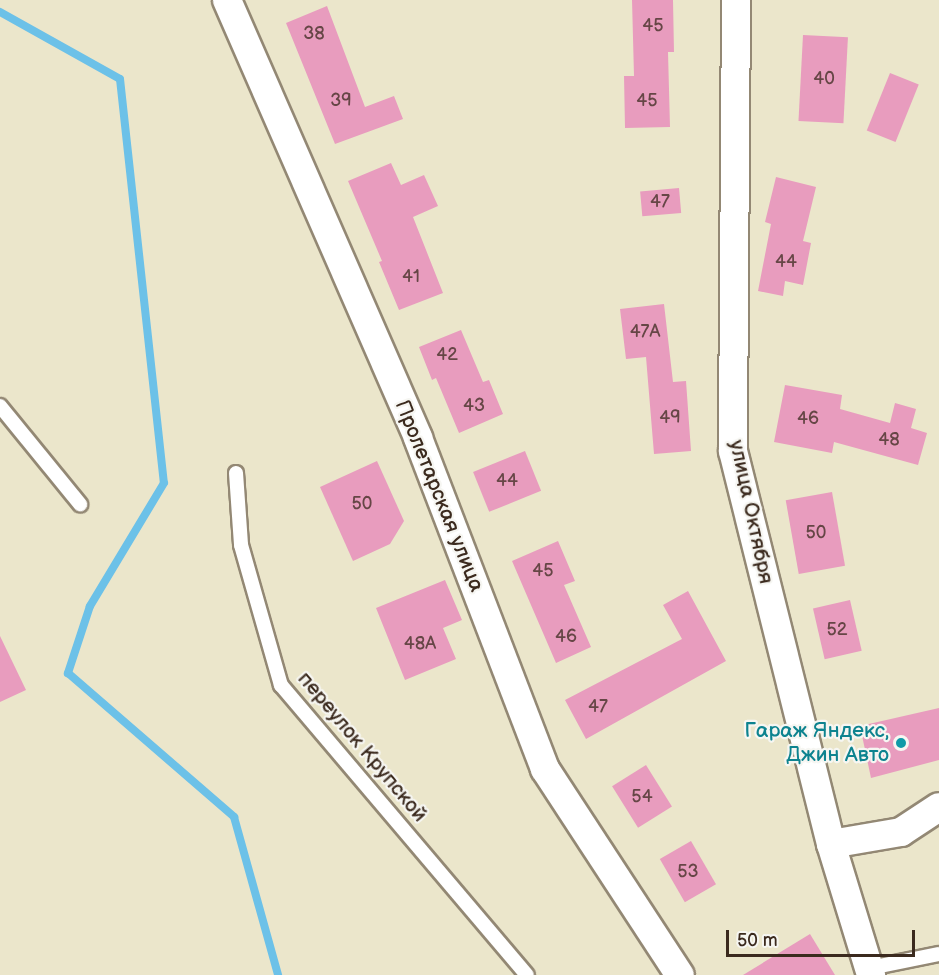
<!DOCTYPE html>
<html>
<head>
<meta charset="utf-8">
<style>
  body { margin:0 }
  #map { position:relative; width:939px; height:975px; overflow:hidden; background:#ebe6cb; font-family:"Balsamiq Sans",sans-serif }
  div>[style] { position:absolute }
  .stream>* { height:8px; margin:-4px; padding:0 4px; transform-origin:4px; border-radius:4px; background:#6cc1e8 }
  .building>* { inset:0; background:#e89cbe; transform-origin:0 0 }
  .roads { filter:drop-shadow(2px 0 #938874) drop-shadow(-2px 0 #938874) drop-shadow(0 2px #938874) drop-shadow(0 -2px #938874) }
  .service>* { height:14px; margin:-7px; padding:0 7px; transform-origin:7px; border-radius:7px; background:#fff }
  .minor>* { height:28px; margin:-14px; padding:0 14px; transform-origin:14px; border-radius:14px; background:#fff }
  .dots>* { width:16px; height:16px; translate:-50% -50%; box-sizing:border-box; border:3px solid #f6f6f2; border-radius:50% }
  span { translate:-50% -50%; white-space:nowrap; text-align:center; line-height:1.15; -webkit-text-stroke:4.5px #f6f6f2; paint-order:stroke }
  .number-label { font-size:18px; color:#664646 }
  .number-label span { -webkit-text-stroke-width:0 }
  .street-label { font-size:21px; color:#3b2a1e }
  .culture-label { font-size:21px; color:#0d838f }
  .right { translate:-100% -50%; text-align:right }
  .scale { position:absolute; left:726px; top:930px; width:189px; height:27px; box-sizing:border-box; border:3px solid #3b2a1e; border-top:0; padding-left:8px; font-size:18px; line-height:21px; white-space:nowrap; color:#3b2a1e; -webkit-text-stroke:4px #f6f6f2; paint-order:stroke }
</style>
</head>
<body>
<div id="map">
  <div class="stream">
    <i style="left:0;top:12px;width:137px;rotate:29.2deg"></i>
    <i style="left:120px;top:79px;width:406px;rotate:83.8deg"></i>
    <i style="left:164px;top:483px;width:144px;rotate:121deg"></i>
    <i style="left:90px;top:606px;width:71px;rotate:108.2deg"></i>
    <i style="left:68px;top:673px;width:220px;rotate:40.9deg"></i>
    <i style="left:234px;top:817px;width:164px;rotate:74.4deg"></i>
  </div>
  <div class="building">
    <i style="clip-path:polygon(632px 0,673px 0,674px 52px,668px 52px,670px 127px,625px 128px,624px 76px,634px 76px)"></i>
    <i style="clip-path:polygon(327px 6px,365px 107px,394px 96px,403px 119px,335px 144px,286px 23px)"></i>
    <i style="left:803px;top:35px;width:45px;height:86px;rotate:3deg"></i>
    <i style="left:890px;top:73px;width:31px;height:62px;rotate:22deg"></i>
    <i style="clip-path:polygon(391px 163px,401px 185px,424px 175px,438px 206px,413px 217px,443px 293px,399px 310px,379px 262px,382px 261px,348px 181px)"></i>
    <i style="clip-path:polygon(776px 177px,816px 187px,803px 241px,811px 243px,803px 285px,785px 281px,783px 296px,758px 291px,771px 224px,765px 222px)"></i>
    <i style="left:679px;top:188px;width:25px;height:39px;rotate:85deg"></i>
    <i style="clip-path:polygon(664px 304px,673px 382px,686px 381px,691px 451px,654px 454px,646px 357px,626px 359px,620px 309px)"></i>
    <i style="clip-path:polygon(461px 330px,483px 382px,489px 380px,503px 414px,459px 433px,436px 378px,432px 380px,419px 347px)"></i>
    <i style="clip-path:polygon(785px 385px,842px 395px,840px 409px,890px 423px,895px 403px,916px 409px,911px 428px,927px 433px,918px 465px,834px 442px,832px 453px,774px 442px)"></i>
    <i style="left:525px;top:451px;width:43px;height:56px;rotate:68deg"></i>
    <i style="clip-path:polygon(377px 461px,404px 521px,390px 544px,353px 561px,320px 487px)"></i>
    <i style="left:832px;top:492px;width:75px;height:47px;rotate:80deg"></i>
    <i style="clip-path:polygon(558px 541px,575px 581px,564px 585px,591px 647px,556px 663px,512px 561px)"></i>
    <i style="clip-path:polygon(445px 580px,462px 620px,443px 628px,456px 659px,405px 680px,376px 608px)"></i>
    <i style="clip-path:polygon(688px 591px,726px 661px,586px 739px,565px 700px,682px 639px,663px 605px)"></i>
    <i style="left:850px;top:600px;width:52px;height:38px;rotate:77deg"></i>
    <i style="clip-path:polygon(0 636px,26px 690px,0 702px)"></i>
    <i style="clip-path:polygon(939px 708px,939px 760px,871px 778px,860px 726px)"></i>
    <i style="left:646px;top:765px;width:49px;height:40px;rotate:58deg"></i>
    <i style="left:691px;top:841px;width:50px;height:36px;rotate:60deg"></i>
    <i style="clip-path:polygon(810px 934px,835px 975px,743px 975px)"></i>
  </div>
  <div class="roads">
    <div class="service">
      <i style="left:0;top:406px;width:127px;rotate:50.8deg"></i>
      <i style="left:236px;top:473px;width:72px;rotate:86deg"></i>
      <i style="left:241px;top:545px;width:146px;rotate:74.1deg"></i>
      <i style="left:281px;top:685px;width:380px;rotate:49.7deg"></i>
      <i style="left:870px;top:968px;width:70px;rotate:-11.5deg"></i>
    </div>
    <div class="minor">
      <i style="left:227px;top:0;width:478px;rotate:66.4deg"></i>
      <i style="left:418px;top:438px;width:355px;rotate:69deg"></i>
      <i style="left:545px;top:769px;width:246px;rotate:56.8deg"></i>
      <i style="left:736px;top:0;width:451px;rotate:90.4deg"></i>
      <i style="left:733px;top:451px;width:405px;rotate:76deg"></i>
      <i style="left:831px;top:844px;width:137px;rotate:73deg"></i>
      <i style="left:831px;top:844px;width:71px;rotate:-9.7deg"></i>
      <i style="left:901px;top:832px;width:45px;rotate:-33.3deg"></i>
    </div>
  </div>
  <div class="dots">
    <i style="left:901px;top:743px;background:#0f9aa8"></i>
  </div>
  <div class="number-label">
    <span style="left:653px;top:26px">45</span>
    <span style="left:314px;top:34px">38</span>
    <span style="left:824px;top:79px">40</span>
    <span style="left:341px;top:101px">39</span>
    <span style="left:647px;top:101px">45</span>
    <span style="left:660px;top:202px">47</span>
    <span style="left:786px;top:262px">44</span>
    <span style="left:411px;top:277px">41</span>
    <span style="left:645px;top:332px">47А</span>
    <span style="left:447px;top:355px">42</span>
    <span style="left:474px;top:406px">43</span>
    <span style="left:670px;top:418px">49</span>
    <span style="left:808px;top:419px">46</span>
    <span style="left:889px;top:440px">48</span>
    <span style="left:507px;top:481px">44</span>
    <span style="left:362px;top:504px">50</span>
    <span style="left:816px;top:533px">50</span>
    <span style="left:543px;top:571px">45</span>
    <span style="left:837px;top:630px">52</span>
    <span style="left:566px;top:637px">46</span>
    <span style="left:420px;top:644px">48А</span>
    <span style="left:598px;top:707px">47</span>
    <span style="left:642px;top:797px">54</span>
    <span style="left:688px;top:872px">53</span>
  </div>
  <div class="street-label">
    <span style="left:439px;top:496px;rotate:68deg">Пролетарская улица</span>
    <span style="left:751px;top:512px;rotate:78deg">улица Октября</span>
    <span style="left:362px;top:747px;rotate:50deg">переулок Крупской</span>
  </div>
  <div class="culture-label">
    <span class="right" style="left:889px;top:743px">Гараж Яндекс,<br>Джин Авто</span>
  </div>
  <div class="scale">50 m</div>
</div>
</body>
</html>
